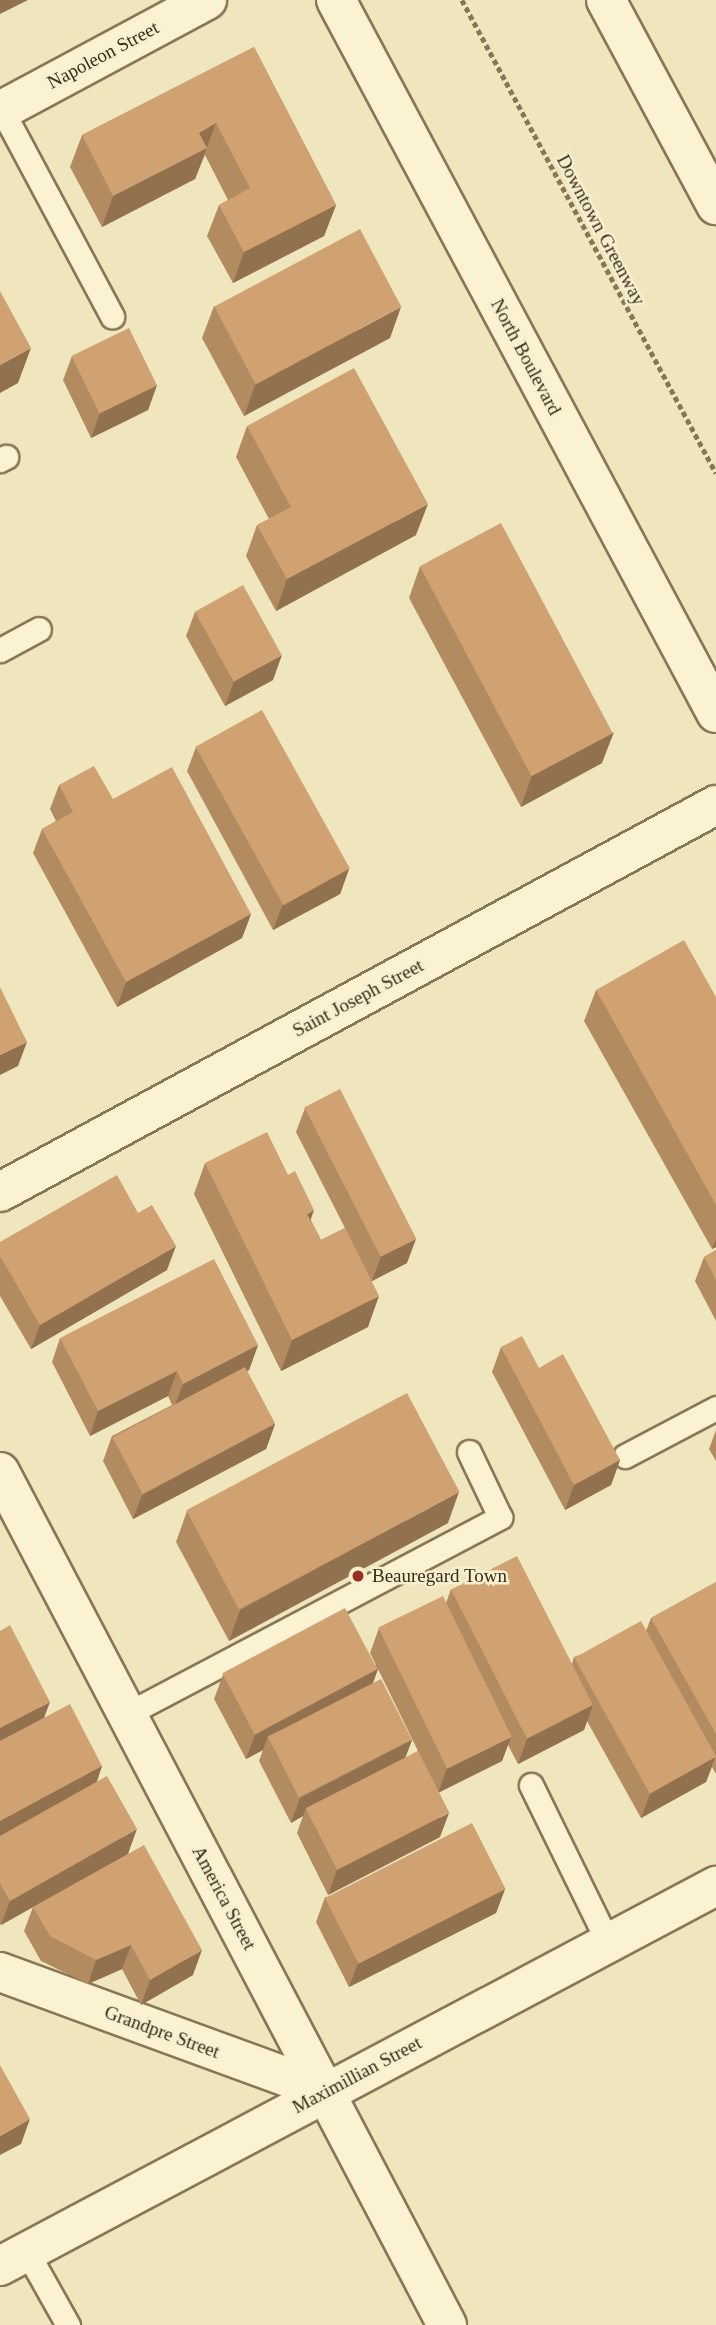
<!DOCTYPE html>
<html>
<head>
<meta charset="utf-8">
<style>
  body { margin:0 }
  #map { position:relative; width:716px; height:2325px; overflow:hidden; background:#f0e6be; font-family:"Times New Roman",serif }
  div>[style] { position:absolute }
  .path>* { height:4.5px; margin-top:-2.25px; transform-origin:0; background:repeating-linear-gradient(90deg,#897656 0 5px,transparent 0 8.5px) }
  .roads { filter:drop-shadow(2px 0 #897656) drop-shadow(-2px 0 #897656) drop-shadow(0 2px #897656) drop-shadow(0 -2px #897656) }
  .service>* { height:23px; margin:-11.5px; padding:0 11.5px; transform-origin:11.5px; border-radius:11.5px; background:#faf2d1 }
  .minor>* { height:38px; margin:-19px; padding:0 19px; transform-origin:19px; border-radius:19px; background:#faf2d1 }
  .tertiary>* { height:38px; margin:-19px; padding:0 19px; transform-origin:19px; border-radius:19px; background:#faf2d1 }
  .wall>* { inset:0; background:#b38b61 }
  .shaded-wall>* { inset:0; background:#92714f }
  .building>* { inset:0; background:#d0a271; transform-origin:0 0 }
  .dots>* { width:19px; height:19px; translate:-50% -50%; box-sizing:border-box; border:4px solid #f7efce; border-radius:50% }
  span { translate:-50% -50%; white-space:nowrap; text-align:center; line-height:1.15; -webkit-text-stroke:5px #f7efce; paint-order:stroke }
  .street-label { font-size:19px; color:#372c1b }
  .poi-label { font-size:19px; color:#372c1b }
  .left { translate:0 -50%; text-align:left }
</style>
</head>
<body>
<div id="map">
  <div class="path">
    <i style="left:462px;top:0;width:537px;rotate:61.76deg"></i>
  </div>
  <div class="roads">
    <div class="service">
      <i style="left:2px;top:110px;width:234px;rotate:61.9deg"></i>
      <i style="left:0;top:460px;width:7px;rotate:-27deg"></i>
      <i style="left:0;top:650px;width:44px;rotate:-28.3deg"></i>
      <i style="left:625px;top:1456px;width:103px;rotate:-27.8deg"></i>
      <i style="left:127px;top:1714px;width:422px;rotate:-27.8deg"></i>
      <i style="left:500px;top:1517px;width:72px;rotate:-115.5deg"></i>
      <i style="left:531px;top:1785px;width:175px;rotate:63.9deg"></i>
      <i style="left:27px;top:2252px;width:84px;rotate:60.7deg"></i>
    </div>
    <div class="minor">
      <i style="left:0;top:111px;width:235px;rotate:-28.2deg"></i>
      <i style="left:0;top:1192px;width:814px;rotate:-28.39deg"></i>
      <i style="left:0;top:1472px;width:963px;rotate:62.34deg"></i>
      <i style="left:0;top:1972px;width:346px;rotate:20.1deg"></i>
      <i style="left:0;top:2266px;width:811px;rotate:-27.96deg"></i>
    </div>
    <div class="tertiary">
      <i style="left:336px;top:0;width:808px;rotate:61.94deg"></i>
      <i style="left:606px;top:0;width:233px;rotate:61.8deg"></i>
    </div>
  </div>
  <div class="wall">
    <i style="clip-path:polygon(254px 47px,336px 205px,324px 236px,233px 283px,207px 236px,219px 205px,228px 200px,205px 155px,195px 179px,102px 227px,70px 167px,82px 135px)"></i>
    <i style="clip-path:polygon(214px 306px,390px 338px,244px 416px,202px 338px)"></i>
    <i style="clip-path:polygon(72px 356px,157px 385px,148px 410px,91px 438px,63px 380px)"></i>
    <i style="clip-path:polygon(247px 426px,416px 535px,276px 611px,246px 556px,257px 525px,269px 519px,236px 457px)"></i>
    <i style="clip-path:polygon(420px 566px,602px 763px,521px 807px,409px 598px)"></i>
    <i style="clip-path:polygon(195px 612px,273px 680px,225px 706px,186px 636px)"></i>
    <i style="clip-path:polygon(196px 747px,349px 869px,340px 894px,273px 930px,187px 771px)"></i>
    <i style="clip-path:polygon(59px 785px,113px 799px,251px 914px,242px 938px,117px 1007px,33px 853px,42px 829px,56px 821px,50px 809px)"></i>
    <i style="clip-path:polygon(596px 990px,716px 997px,716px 1247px,712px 1249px,584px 1021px)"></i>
    <i style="clip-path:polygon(305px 1108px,407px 1263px,372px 1281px,368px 1327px,281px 1371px,194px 1194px,205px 1163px,288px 1175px,321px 1240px,345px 1228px,296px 1132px)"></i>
    <i style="clip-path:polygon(0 1242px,167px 1270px,31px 1349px,0 1296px)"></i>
    <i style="clip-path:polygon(716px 1250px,716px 1321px,695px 1281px,704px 1257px)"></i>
    <i style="clip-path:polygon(60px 1338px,258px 1345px,249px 1370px,247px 1371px,275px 1424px,266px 1449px,133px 1519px,103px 1461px,112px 1436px,172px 1405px,168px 1396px,90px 1436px,52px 1362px)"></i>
    <i style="clip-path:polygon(501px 1347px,539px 1368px,620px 1460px,611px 1485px,565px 1510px,492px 1372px)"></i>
    <i style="clip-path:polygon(716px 1430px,716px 1461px,709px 1449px)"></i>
    <i style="clip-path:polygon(187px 1511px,448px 1523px,229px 1641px,176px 1542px)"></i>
    <i style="clip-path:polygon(evenodd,716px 1582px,716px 1774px,712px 1767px,706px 1782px,641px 1818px,587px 1721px,584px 1730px,518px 1764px,508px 1745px,502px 1761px,439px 1792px,440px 1837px,328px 1895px,297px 1833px,303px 1816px,291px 1823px,259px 1761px,263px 1750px,246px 1759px,214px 1699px,223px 1675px,376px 1665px,370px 1653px,379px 1628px,446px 1603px,451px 1589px,572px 1664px,574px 1657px,646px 1631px,651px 1618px,716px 1582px,378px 1669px,418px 1751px,405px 1758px,412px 1740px,373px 1683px,378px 1669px)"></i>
    <i style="clip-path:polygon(0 1631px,44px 1717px,102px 1766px,97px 1782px,128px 1853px,193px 1975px,141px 2005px,122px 1969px,88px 1984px,41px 1961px,24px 1931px,33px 1907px,1px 1925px,0 1924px)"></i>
    <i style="clip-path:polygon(505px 1889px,496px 1913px,349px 1987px,316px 1922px,325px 1897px)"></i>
  </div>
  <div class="shaded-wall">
    <i style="clip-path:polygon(0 0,28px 0,0 14px)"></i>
    <i style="clip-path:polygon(216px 123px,195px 179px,102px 227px,113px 196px,199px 133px)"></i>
    <i style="clip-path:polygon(336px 205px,324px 236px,233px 283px,244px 252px)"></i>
    <i style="clip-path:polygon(401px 307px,390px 338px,244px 416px,255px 385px)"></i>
    <i style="clip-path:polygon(31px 348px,18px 383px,0 393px,0 365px)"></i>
    <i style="clip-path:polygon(157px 385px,148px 410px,91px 438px,100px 413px)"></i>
    <i style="clip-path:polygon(428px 504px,416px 535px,276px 611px,287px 579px)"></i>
    <i style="clip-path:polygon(282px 655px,273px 680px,225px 706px,234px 681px)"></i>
    <i style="clip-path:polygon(614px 732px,602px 763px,521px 807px,532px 775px)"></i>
    <i style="clip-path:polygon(349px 869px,340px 894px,273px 930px,282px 906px)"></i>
    <i style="clip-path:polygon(251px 914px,242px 938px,117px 1007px,126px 982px)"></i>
    <i style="clip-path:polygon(27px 1042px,18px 1066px,0 1075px,0 1055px)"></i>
    <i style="clip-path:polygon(314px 1210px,303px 1242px,307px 1214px)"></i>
    <i style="clip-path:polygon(416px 1239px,407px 1263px,372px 1281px,381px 1256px)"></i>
    <i style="clip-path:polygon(716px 1239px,716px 1247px,712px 1249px)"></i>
    <i style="clip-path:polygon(176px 1246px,167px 1270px,31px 1349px,40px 1325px)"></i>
    <i style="clip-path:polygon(379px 1296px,368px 1327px,281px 1371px,292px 1340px)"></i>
    <i style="clip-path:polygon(258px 1345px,249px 1370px,174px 1408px,183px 1384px)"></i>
    <i style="clip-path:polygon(177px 1371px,168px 1396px,90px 1436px,98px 1411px)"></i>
    <i style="clip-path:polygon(275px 1424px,266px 1449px,133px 1519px,142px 1495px)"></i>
    <i style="clip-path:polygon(620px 1460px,611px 1485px,565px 1510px,574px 1485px)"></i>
    <i style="clip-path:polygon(459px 1492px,448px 1523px,229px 1641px,240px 1610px)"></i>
    <i style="clip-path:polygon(378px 1669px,369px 1693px,268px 1736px,263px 1750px,246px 1759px,255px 1735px)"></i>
    <i style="clip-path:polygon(50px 1702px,41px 1726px,0 1748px,0 1728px)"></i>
    <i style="clip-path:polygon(593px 1705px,584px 1730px,518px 1764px,527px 1739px)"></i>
    <i style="clip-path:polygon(511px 1737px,502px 1761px,438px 1793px,447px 1768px)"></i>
    <i style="clip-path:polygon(412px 1740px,403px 1764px,306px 1809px,303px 1816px,291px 1823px,300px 1798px)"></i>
    <i style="clip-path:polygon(715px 1757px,706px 1782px,641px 1818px,650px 1794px)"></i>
    <i style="clip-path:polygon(102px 1766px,93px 1791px,0 1841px,0 1821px)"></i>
    <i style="clip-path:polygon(449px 1813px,440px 1837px,328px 1895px,337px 1870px)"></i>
    <i style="clip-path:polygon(137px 1829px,128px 1854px,1px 1925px,10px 1901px)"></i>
    <i style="clip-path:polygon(505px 1889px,496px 1913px,349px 1987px,358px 1963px)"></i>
    <i style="clip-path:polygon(131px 1945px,122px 1969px,88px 1984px,96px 1960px)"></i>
    <i style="clip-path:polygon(202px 1950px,193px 1975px,141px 2005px,150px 1980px)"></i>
    <i style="clip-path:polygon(30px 2119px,21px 2144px,0 2155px,0 2136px)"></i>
  </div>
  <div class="building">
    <i style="clip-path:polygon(254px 47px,336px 205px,244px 252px,219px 205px,250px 188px,216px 123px,199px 133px,207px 148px,113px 196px,82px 135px)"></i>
    <i style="left:360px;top:229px;width:88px;height:165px;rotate:62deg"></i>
    <i style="clip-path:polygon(0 291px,31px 348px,0 365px)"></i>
    <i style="left:129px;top:328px;width:64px;height:64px;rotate:64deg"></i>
    <i style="clip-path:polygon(354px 368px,428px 504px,287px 579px,257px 525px,291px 507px,247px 426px)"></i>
    <i style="left:501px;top:523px;width:238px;height:92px;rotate:62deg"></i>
    <i style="left:243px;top:585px;width:80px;height:55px;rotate:61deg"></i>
    <i style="left:262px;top:710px;width:181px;height:76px;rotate:61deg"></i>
    <i style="clip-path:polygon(94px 766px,113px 799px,172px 767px,251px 914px,126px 982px,42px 829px,73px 812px,59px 785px)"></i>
    <i style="clip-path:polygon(684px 940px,716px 997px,716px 1205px,596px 990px)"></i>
    <i style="clip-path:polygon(0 987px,27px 1042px,0 1055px)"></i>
    <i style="left:340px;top:1089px;width:168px;height:40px;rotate:63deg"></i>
    <i style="clip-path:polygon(267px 1132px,288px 1175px,295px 1171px,314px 1210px,307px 1214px,321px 1240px,345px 1228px,379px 1296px,292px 1340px,205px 1163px)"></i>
    <i style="clip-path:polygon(117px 1175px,138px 1213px,152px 1205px,176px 1246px,40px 1325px,0 1256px,0 1242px)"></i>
    <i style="clip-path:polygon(716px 1250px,716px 1280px,704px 1257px)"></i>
    <i style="clip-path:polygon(214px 1259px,258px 1345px,183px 1384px,177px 1371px,98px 1411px,60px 1338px)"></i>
    <i style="clip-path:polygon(522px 1336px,539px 1368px,563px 1354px,620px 1460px,574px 1485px,501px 1347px)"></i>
    <i style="left:245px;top:1367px;width:64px;height:150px;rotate:62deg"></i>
    <i style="left:407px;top:1393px;width:112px;height:250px;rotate:62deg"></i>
    <i style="left:517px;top:1556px;width:167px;height:74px;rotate:63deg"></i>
    <i style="clip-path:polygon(716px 1582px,716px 1734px,651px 1618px)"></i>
    <i style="left:443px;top:1596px;width:157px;height:72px;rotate:64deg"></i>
    <i style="left:345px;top:1608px;width:69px;height:139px;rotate:62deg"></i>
    <i style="left:641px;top:1621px;width:155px;height:76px;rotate:61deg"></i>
    <i style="clip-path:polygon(10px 1625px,50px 1702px,0 1728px,0 1631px)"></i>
    <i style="left:381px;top:1679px;width:68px;height:127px;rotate:63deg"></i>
    <i style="clip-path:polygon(70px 1704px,102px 1766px,0 1821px,0 1741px)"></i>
    <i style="left:418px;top:1751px;width:69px;height:126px;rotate:63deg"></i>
    <i style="clip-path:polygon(107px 1776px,137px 1829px,10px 1901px,0 1883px,0 1836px)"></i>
    <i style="left:472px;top:1823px;width:74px;height:165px;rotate:63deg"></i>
    <i style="clip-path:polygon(144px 1845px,202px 1950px,150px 1980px,131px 1945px,96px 1960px,50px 1936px,33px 1907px)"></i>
    <i style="clip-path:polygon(0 2065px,30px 2119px,0 2136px)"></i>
  </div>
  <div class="dots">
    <i style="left:358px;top:1576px;background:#9b2e23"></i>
  </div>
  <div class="street-label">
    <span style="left:103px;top:55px;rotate:-28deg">Napoleon Street</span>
    <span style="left:601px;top:230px;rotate:62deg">Downtown Greenway</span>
    <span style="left:526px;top:357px;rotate:62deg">North Boulevard</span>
    <span style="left:358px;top:998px;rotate:-28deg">Saint Joseph Street</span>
    <span style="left:224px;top:1898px;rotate:62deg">America Street</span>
    <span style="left:162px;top:2032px;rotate:20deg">Grandpre Street</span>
    <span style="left:357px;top:2075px;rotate:-28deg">Maximillian Street</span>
  </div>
  <div class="poi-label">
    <span class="left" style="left:372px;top:1576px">Beauregard Town</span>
  </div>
</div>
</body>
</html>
